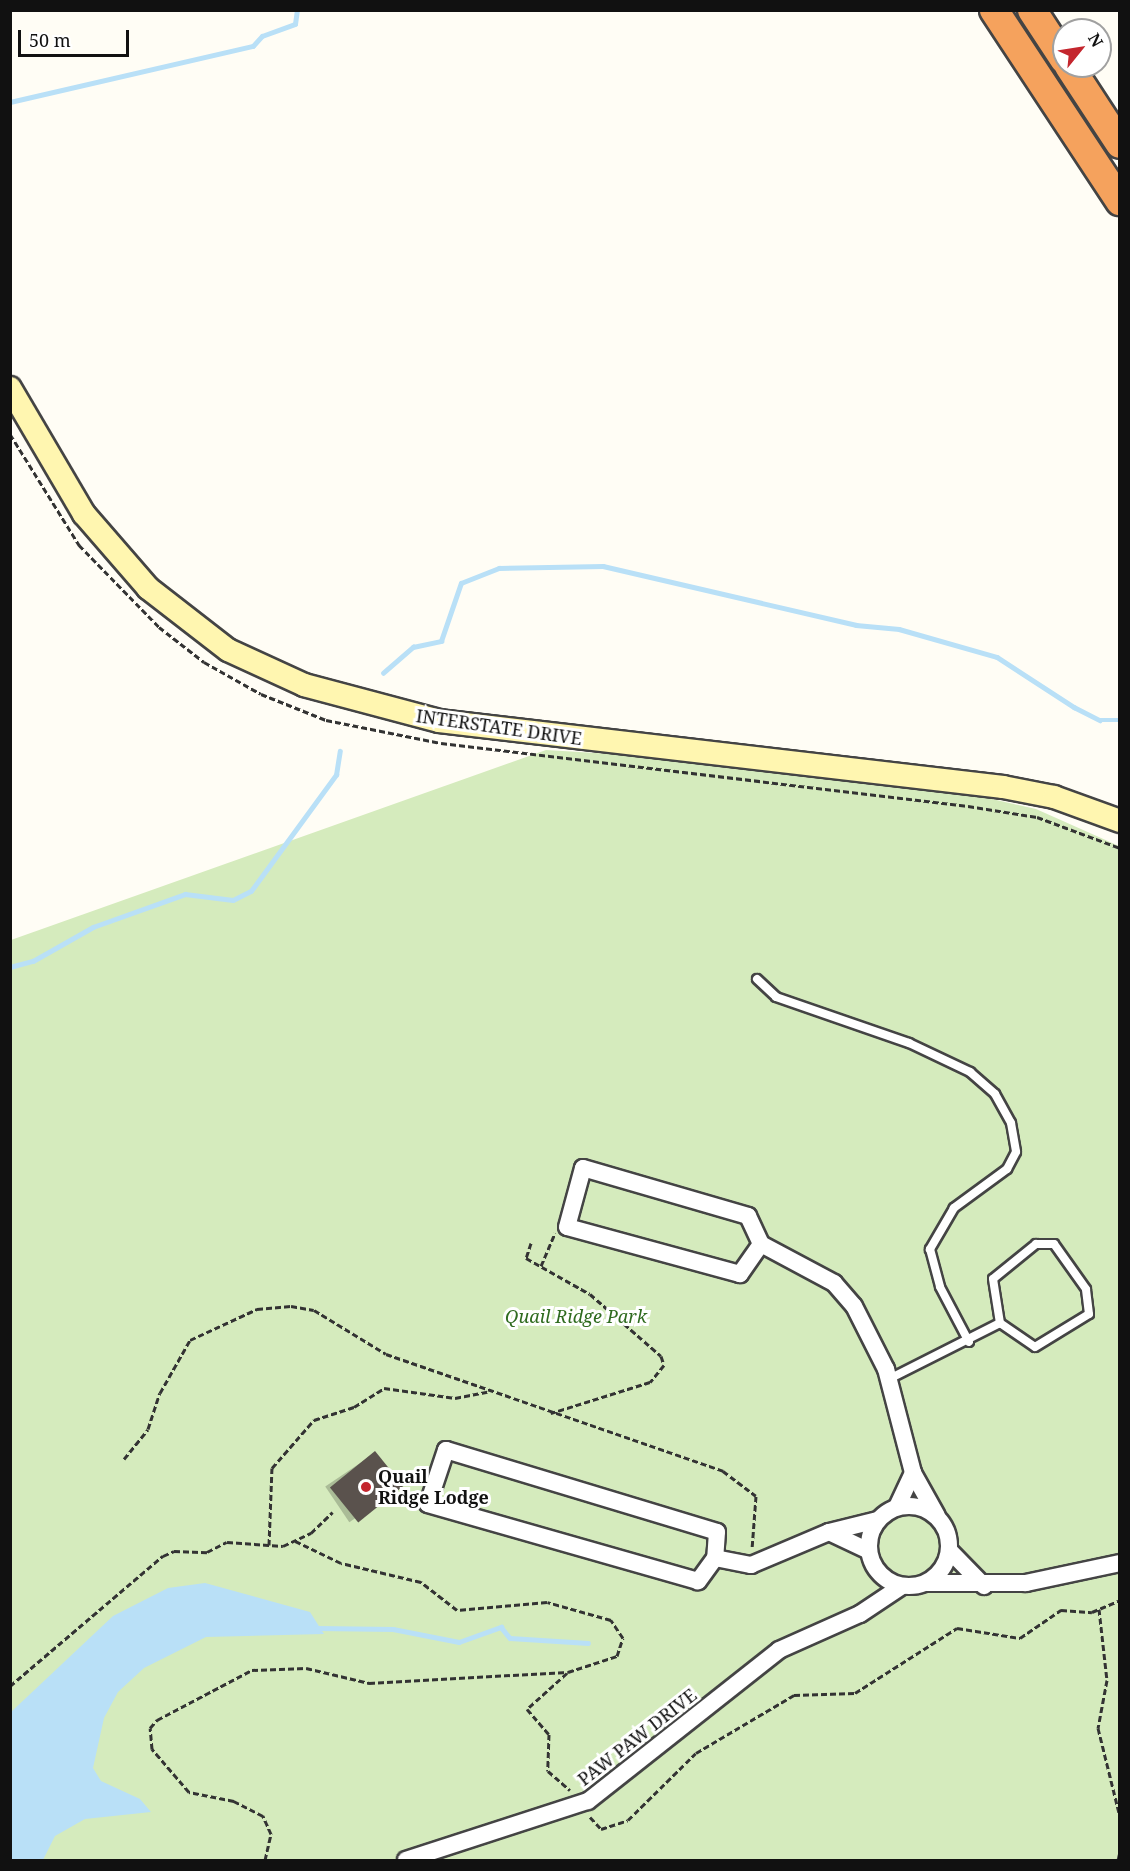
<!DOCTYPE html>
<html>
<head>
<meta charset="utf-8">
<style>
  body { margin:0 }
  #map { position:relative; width:1130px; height:1871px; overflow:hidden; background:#fffdf5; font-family:"Noto Serif",serif }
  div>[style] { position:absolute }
  .green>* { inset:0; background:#d5ebbd }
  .water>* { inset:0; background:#b9e0f7 }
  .shadow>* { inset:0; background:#0003; transform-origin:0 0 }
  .stream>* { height:4.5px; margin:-2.25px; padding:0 2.25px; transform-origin:2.25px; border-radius:2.25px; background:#b9e0f7 }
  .building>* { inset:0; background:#5a524d; transform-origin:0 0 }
  .path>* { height:3px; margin-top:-1.5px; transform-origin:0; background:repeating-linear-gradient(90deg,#333 0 6px,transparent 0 9px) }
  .roads { filter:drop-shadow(2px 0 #444) drop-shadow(-2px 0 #444) drop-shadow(0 2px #444) drop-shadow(0 -2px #444) }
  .service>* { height:8px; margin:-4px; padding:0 4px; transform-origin:4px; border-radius:4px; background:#fff }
  .minor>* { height:16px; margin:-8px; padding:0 8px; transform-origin:8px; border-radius:8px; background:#fff }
  .minor>.ring { margin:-8px; padding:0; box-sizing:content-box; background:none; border:16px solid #fff; border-radius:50% }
  .secondary>* { height:22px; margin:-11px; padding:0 11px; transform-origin:11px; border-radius:11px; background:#fff6b0 }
  .motorway>* { height:28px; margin:-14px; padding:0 14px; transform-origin:14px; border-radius:14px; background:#f5a25d }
  .dots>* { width:16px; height:16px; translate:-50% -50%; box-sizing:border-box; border:3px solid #fff; border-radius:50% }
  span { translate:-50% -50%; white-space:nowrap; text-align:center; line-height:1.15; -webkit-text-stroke:6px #fff; paint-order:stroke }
  .street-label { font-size:18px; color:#111 }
  .park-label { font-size:18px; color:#2f6b1f; font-style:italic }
  .poi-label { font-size:18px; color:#111; font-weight:700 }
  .left { translate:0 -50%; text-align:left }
  .frame { position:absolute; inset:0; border:12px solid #111; pointer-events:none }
  .north { position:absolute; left:1052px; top:18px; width:60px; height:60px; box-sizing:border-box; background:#fff; border:2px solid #a0a0a0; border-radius:50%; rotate:60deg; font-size:16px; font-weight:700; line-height:24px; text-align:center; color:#111 }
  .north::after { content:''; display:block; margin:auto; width:21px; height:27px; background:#c4262e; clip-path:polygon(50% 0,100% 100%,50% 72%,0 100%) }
  .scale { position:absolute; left:18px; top:30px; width:111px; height:27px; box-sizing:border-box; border:3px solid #111; border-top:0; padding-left:8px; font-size:18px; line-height:21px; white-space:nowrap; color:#111; -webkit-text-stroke:4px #fff; paint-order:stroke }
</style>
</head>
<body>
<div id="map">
  <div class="green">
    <i style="clip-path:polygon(546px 750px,694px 759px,944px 788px,1036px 809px,1119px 846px,1119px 1860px,11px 1860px,11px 940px)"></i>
  </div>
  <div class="water">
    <i style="clip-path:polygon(205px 1583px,310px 1612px,324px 1634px,206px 1637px,144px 1668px,118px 1692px,104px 1718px,93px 1768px,101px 1781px,140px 1799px,151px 1812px,85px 1819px,55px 1836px,43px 1860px,11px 1860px,11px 1712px,113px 1616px,168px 1588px)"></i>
  </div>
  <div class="shadow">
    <i style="left:375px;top:1453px;width:43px;height:60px;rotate:56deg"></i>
  </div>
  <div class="stream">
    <i style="left:10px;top:102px;width:249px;rotate:-13deg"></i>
    <i style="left:253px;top:46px;width:13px;rotate:-48deg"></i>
    <i style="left:262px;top:36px;width:35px;rotate:-20deg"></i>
    <i style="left:295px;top:24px;width:14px;rotate:-82deg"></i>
    <i style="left:383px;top:673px;width:40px;rotate:-41deg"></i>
    <i style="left:413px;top:647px;width:29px;rotate:-12deg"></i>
    <i style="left:441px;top:641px;width:61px;rotate:-71deg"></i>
    <i style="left:461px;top:583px;width:41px;rotate:-21.5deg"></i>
    <i style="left:499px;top:568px;width:104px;rotate:-1.1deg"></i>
    <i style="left:603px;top:566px;width:260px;rotate:13.1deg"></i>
    <i style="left:856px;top:625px;width:43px;rotate:5.3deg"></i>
    <i style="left:899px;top:629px;width:102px;rotate:15.9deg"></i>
    <i style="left:997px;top:657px;width:92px;rotate:33deg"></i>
    <i style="left:1074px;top:707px;width:29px;rotate:27deg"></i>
    <i style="left:1100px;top:720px;width:20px"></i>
    <i style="left:10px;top:967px;width:24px;rotate:-15deg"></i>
    <i style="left:33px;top:961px;width:69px;rotate:-29.5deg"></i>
    <i style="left:93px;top:927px;width:98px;rotate:-19.7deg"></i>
    <i style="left:185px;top:894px;width:48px;rotate:7.1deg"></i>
    <i style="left:233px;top:900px;width:20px;rotate:-27deg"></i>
    <i style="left:251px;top:891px;width:144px;rotate:-53.8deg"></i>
    <i style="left:336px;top:775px;width:24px;rotate:-81deg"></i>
    <i style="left:317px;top:1628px;width:76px;rotate:0.8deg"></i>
    <i style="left:393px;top:1629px;width:67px;rotate:11.1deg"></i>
    <i style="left:459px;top:1642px;width:45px;rotate:-19.7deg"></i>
    <i style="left:501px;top:1627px;width:14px;rotate:51deg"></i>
    <i style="left:510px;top:1638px;width:78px;rotate:3.7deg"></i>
  </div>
  <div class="building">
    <i style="left:375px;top:1451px;width:45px;height:58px;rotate:51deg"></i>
  </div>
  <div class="path">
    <i style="left:10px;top:434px;width:131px;rotate:58.1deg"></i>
    <i style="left:79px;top:545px;width:115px;rotate:45.7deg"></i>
    <i style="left:159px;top:627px;width:57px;rotate:37.9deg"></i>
    <i style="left:204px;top:662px;width:65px;rotate:29.3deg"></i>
    <i style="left:261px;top:694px;width:70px;rotate:21.8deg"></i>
    <i style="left:326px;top:720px;width:117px;rotate:11.3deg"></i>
    <i style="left:441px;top:743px;width:531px;rotate:6.82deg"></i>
    <i style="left:968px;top:806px;width:70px;rotate:9.1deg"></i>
    <i style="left:1037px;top:817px;width:89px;rotate:20.5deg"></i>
    <i style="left:531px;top:1243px;width:16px;rotate:108deg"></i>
    <i style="left:526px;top:1258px;width:73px;rotate:29.4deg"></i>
    <i style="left:590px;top:1294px;width:94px;rotate:41.1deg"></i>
    <i style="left:661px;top:1356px;width:9px;rotate:72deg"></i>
    <i style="left:664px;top:1365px;width:22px;rotate:129deg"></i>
    <i style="left:650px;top:1382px;width:104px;rotate:162.6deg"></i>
    <i style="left:541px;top:1266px;width:36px;rotate:-67deg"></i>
    <i style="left:124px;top:1459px;width:38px;rotate:-51deg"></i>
    <i style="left:148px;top:1429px;width:38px;rotate:-72deg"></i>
    <i style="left:160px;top:1393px;width:61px;rotate:-60.5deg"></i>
    <i style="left:190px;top:1340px;width:74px;rotate:-24.8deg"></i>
    <i style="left:257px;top:1309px;width:34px;rotate:-5deg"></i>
    <i style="left:291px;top:1306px;width:23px;rotate:10deg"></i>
    <i style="left:314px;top:1310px;width:84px;rotate:31.4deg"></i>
    <i style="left:386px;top:1354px;width:357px;rotate:19.1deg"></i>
    <i style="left:723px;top:1471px;width:41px;rotate:37.1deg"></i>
    <i style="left:756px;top:1496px;width:53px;rotate:94.3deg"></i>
    <i style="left:269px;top:1545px;width:77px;rotate:-87.8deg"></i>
    <i style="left:272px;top:1468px;width:64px;rotate:-48.8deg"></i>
    <i style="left:314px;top:1420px;width:42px;rotate:-18deg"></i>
    <i style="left:354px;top:1407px;width:36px;rotate:-32deg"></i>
    <i style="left:384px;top:1388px;width:72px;rotate:8deg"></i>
    <i style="left:455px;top:1398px;width:33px;rotate:-11deg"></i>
    <i style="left:1099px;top:1609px;width:71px;rotate:83.6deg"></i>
    <i style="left:1107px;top:1680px;width:49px;rotate:100.6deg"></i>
    <i style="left:1098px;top:1728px;width:92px;rotate:76.1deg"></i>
    <i style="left:567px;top:1673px;width:54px;rotate:138deg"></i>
    <i style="left:527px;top:1709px;width:33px;rotate:49deg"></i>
    <i style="left:549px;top:1734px;width:37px;rotate:92deg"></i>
    <i style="left:548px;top:1771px;width:29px;rotate:41deg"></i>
    <i style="left:10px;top:1686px;width:201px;rotate:-40.4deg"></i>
    <i style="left:163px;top:1556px;width:12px;rotate:-24deg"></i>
    <i style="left:174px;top:1551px;width:33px;rotate:2deg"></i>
    <i style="left:207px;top:1552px;width:22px;rotate:-27deg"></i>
    <i style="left:227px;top:1542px;width:56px;rotate:4.1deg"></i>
    <i style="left:283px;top:1546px;width:31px;rotate:-25deg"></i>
    <i style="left:311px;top:1533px;width:30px;rotate:-44deg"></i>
    <i style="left:590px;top:1817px;width:16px;rotate:47deg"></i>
    <i style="left:601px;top:1829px;width:28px;rotate:-18deg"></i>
    <i style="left:628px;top:1820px;width:95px;rotate:-44.6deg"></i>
    <i style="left:696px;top:1753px;width:114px;rotate:-30.6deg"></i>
    <i style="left:794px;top:1695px;width:61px;rotate:-1.9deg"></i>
    <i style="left:855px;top:1693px;width:121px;rotate:-32.5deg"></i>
    <i style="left:957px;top:1628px;width:64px;rotate:9deg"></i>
    <i style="left:1020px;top:1638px;width:50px;rotate:-34.3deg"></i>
    <i style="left:1061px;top:1610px;width:31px;rotate:4deg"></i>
    <i style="left:1092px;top:1612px;width:30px;rotate:-23deg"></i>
    <i style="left:265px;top:1860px;width:27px;rotate:-77deg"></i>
    <i style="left:271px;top:1834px;width:20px;rotate:-114deg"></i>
    <i style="left:263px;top:1816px;width:33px;rotate:-153deg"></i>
    <i style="left:234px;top:1801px;width:46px;rotate:-168.7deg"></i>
    <i style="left:189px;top:1792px;width:57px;rotate:-130.7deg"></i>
    <i style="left:152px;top:1749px;width:21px;rotate:-95deg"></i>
    <i style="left:150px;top:1728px;width:11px;rotate:-49deg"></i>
    <i style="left:157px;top:1720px;width:107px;rotate:-27.8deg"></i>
    <i style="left:252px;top:1670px;width:54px;rotate:-2.1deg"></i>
    <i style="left:306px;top:1668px;width:65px;rotate:13.4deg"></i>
    <i style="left:369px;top:1683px;width:199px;rotate:-3.2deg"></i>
    <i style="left:568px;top:1672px;width:52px;rotate:-18.1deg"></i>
    <i style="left:617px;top:1656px;width:19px;rotate:-72deg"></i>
    <i style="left:623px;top:1638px;width:22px;rotate:-124deg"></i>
    <i style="left:611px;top:1620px;width:66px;rotate:-164.3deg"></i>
    <i style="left:547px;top:1602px;width:90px;rotate:174.9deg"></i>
    <i style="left:457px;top:1610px;width:46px;rotate:-142.1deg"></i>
    <i style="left:421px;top:1582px;width:82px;rotate:-166.6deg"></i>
    <i style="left:341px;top:1563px;width:51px;rotate:-154.4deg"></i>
    <i style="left:1118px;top:1860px;width:9px;rotate:-77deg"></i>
  </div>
  <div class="roads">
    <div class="service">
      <i style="left:757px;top:979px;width:26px;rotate:43deg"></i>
      <i style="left:776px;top:997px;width:141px;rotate:19.1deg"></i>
      <i style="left:909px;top:1043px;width:68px;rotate:25.4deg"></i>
      <i style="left:970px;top:1072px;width:33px;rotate:41deg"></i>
      <i style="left:995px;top:1094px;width:33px;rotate:61deg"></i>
      <i style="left:1011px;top:1123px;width:29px;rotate:80deg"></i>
      <i style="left:1016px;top:1152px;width:19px;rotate:118deg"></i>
      <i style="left:1007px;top:1169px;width:66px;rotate:143.7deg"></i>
      <i style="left:954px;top:1208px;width:48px;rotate:120.3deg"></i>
      <i style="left:930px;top:1249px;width:39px;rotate:75deg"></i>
      <i style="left:940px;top:1287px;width:62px;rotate:62.2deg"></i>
      <i style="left:889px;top:1379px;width:124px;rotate:-26.8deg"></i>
      <i style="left:1000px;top:1323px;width:42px;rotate:34.4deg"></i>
      <i style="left:1035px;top:1347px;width:63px;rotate:-31.4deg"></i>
      <i style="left:1089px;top:1314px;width:25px;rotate:-97deg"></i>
      <i style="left:1086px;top:1289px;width:55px;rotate:-125.4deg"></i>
      <i style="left:1054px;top:1244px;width:18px;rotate:180deg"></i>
      <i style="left:1036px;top:1244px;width:55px;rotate:140.9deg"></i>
      <i style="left:993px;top:1279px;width:45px;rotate:81deg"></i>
    </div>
    <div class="minor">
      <i style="left:583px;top:1168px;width:172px;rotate:16.2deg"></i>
      <i style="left:748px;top:1216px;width:31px;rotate:65deg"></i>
      <i style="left:761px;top:1244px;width:37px;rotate:125deg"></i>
      <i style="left:740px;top:1274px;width:179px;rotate:-164.8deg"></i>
      <i style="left:567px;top:1227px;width:61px;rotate:-74.8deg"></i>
      <i style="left:761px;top:1244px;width:83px;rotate:28.1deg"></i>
      <i style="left:834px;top:1283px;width:30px;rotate:49deg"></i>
      <i style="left:854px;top:1306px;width:71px;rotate:63.1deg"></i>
      <i style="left:886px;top:1369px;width:107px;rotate:75.4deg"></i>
      <i style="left:913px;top:1473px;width:49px;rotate:60.8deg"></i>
      <i style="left:446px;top:1450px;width:283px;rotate:16.8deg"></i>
      <i style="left:717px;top:1532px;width:26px;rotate:94deg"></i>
      <i style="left:715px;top:1558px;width:29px;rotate:126deg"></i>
      <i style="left:698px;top:1581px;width:281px;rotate:-164.1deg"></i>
      <i style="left:428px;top:1504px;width:57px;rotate:-71.6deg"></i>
      <i class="ring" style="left:869px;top:1506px;width:64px;height:64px"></i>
      <i style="left:897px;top:1507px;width:38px;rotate:-65deg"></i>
      <i style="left:829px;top:1532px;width:44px;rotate:25.4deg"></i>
      <i style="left:950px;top:1551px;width:49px;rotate:45.8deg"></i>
      <i style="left:715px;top:1558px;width:37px;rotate:11deg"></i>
      <i style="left:751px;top:1565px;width:85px;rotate:-22.9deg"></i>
      <i style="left:829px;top:1532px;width:49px;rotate:-14deg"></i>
      <i style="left:927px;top:1583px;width:99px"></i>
      <i style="left:1026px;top:1583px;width:96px;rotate:-12deg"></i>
      <i style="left:406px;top:1860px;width:191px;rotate:-18deg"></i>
      <i style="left:588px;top:1801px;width:243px;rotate:-38.3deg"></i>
      <i style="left:779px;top:1650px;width:89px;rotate:-24deg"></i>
      <i style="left:860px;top:1614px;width:50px;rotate:-33.7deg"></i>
    </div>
    <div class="secondary">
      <i style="left:10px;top:388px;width:146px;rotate:59.6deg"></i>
      <i style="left:84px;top:514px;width:98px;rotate:49.1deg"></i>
      <i style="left:148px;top:588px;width:101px;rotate:37.8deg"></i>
      <i style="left:228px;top:650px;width:84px;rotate:24.7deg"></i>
      <i style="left:304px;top:685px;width:140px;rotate:14.9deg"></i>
      <i style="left:439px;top:721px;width:568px;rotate:6.67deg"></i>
      <i style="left:1003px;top:787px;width:52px;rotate:11.1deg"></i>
      <i style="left:1054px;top:797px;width:70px;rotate:20deg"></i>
    </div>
    <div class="motorway">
      <i style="left:994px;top:10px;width:229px;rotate:56.6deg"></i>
      <i style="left:1032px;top:10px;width:59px;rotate:56.9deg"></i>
      <i style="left:1069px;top:66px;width:93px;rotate:56.8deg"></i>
    </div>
  </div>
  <div class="dots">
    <i style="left:366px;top:1487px;background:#c4262e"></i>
  </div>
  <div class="street-label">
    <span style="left:499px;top:727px;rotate:8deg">INTERSTATE DRIVE</span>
    <span style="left:637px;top:1737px;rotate:-38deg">PAW PAW DRIVE</span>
  </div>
  <div class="park-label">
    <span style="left:576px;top:1316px">Quail Ridge Park</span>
  </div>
  <div class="poi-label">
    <span class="left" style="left:378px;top:1487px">Quail<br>Ridge Lodge</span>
  </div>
  <div class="frame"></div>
  <div class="north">N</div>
  <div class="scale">50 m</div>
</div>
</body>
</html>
